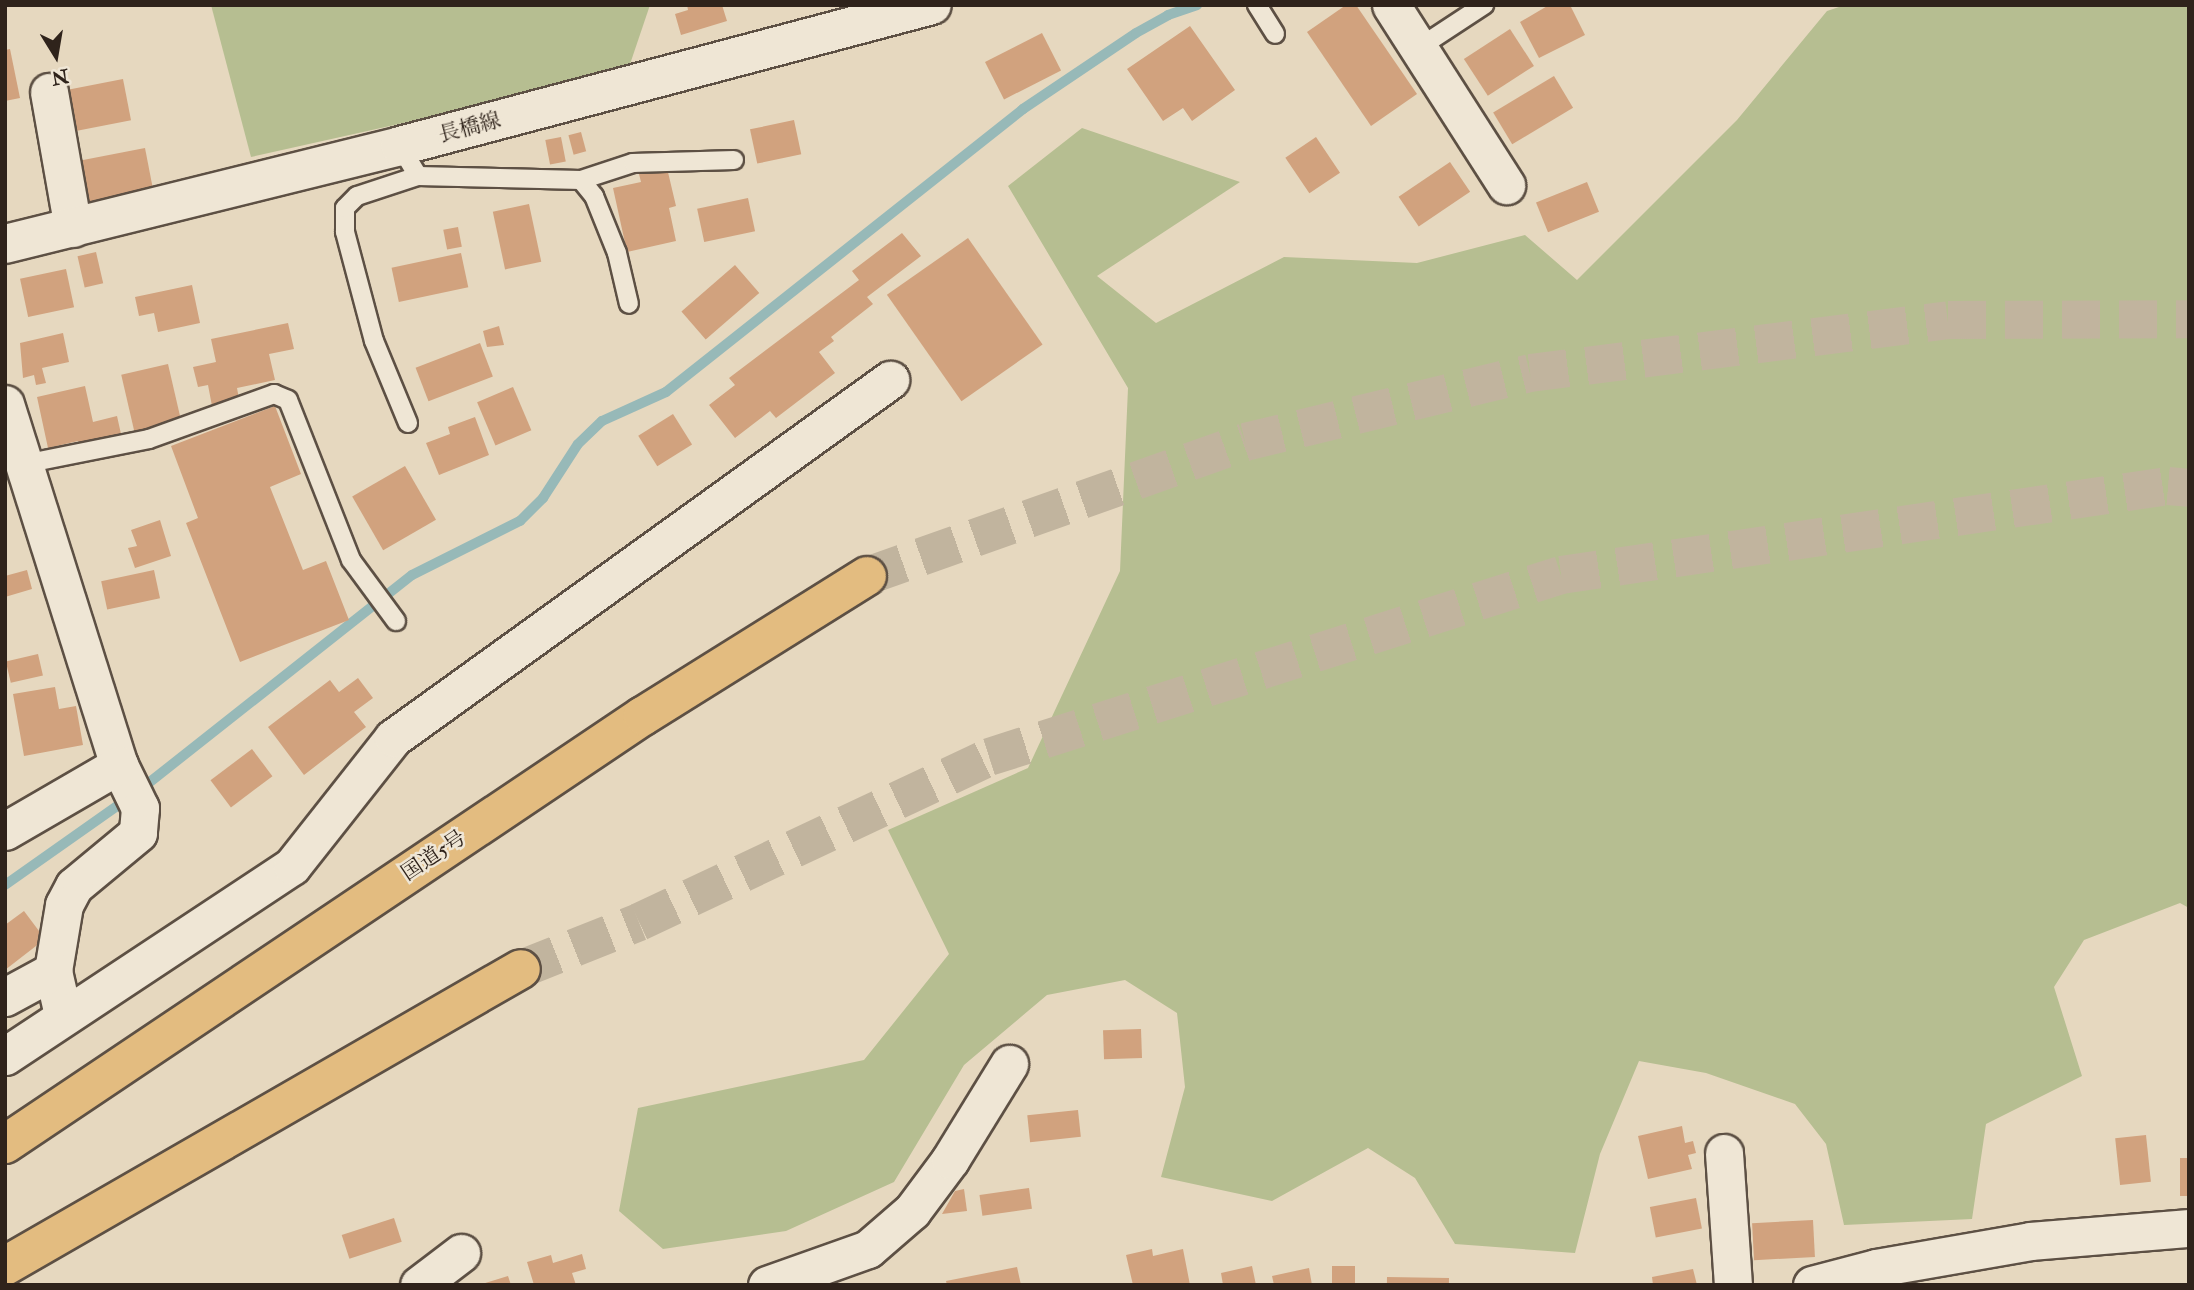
<!DOCTYPE html>
<html>
<head>
<meta charset="utf-8">
<style>
  body { margin:0 }
  #map { position:relative; width:2194px; height:1290px; overflow:hidden; background:#e6d8bf; font-family:"IM FELL Double Pica","Noto Serif JP",serif }
  div>[style] { position:absolute }
  .green>* { inset:0; background:#b6be91 }
  .stream>* { height:10px; margin:-5px; padding:0 5px; transform-origin:5px; border-radius:5px; background:#97b9b8 }
  .building>* { inset:0; background:#d1a27e; transform-origin:0 0 }
  .highway-tunnel>* { height:38px; margin-top:-19px; transform-origin:0; background:repeating-linear-gradient(90deg,#c1b49e 0 38px,transparent 0 57px) }
  .roads { filter:drop-shadow(2px 0 #5d5044) drop-shadow(-2px 0 #5d5044) drop-shadow(0 2px #5d5044) drop-shadow(0 -2px #5d5044) }
  .lane>* { height:18px; margin:-9px; padding:0 9px; transform-origin:9px; border-radius:9px; background:#efe6d5 }
  .street>* { height:37px; margin:-18.5px; padding:0 18.5px; transform-origin:18.5px; border-radius:18.5px; background:#efe6d5 }
  .secondary>* { height:38px; margin:-19px; padding:0 19px; transform-origin:19px; border-radius:19px; background:#efe6d5 }
  .highway>* { height:38px; margin:-19px; padding:0 19px; transform-origin:19px; border-radius:19px; background:#e3bc80 }
  span { translate:-50% -50%; white-space:nowrap; text-align:center; line-height:1.15; -webkit-text-stroke:5px #efe6d5; paint-order:stroke }
  .street-label { font-size:21px; color:#2f231b }
  .frame { position:absolute; inset:0; border:7px solid #2f231b; pointer-events:none }
  .north { position:absolute; left:21px; top:21px; width:70px; height:70px; -webkit-text-stroke:5px #efe6d5; paint-order:stroke; rotate:169deg; font-size:19px; font-weight:700; line-height:28px; text-align:center; color:#2f231b }
  .north::after { content:''; display:block; margin:auto; width:24px; height:32px; background:#2f231b; clip-path:polygon(50% 0,100% 100%,50% 72%,0 100%) }
</style>
</head>
<body>
<div id="map">
  <div class="green">
    <i style="clip-path:polygon(211px 5px,650px 5px,627px 73px,251px 157px)"></i>
    <i style="clip-path:polygon(1845px 5px,2189px 5px,2189px 908px,2180px 903px,2084px 940px,2054px 987px,2082px 1076px,1986px 1124px,1972px 1219px,1844px 1225px,1826px 1144px,1795px 1104px,1706px 1073px,1639px 1061px,1600px 1154px,1575px 1253px,1455px 1244px,1415px 1178px,1368px 1148px,1272px 1201px,1161px 1177px,1185px 1087px,1177px 1013px,1125px 980px,1047px 995px,964px 1065px,894px 1182px,786px 1231px,663px 1249px,619px 1211px,638px 1108px,864px 1060px,949px 954px,888px 830px,1028px 768px,1120px 571px,1128px 388px,1008px 186px,1082px 128px,1240px 182px,1097px 276px,1156px 323px,1284px 257px,1417px 263px,1525px 235px,1577px 280px,1737px 120px,1827px 11px)"></i>
  </div>
  <div class="stream">
    <i style="left:5px;top:885px;width:166px;rotate:-35.2deg"></i>
    <i style="left:141px;top:789px;width:345px;rotate:-38.3deg"></i>
    <i style="left:412px;top:575px;width:121px;rotate:-26.6deg"></i>
    <i style="left:520px;top:521px;width:33px;rotate:-45deg"></i>
    <i style="left:543px;top:498px;width:64px;rotate:-57.1deg"></i>
    <i style="left:578px;top:444px;width:33px;rotate:-44deg"></i>
    <i style="left:602px;top:421px;width:70px;rotate:-24.4deg"></i>
    <i style="left:666px;top:392px;width:456px;rotate:-38.4deg"></i>
    <i style="left:1023px;top:109px;width:136px;rotate:-33.9deg"></i>
    <i style="left:1136px;top:33px;width:37px;rotate:-29deg"></i>
    <i style="left:1168px;top:15px;width:31px;rotate:-19deg"></i>
  </div>
  <div class="building">
    <i style="clip-path:polygon(687px 5px,722px 5px,727px 21px,681px 35px,675px 14px,688px 10px)"></i>
    <i style="clip-path:polygon(1346px 5px,1356px 5px,1417px 94px,1371px 126px,1307px 32px)"></i>
    <i style="clip-path:polygon(1549px 5px,1570px 5px,1585px 35px,1539px 58px,1520px 22px)"></i>
    <i style="clip-path:polygon(1190px 26px,1235px 90px,1192px 121px,1183px 108px,1163px 121px,1127px 69px)"></i>
    <i style="left:1510px;top:29px;width:44px;height:55px;rotate:57deg"></i>
    <i style="left:1042px;top:33px;width:42px;height:64px;rotate:63deg"></i>
    <i style="clip-path:polygon(10px 49px,20px 98px,5px 101px,5px 50px)"></i>
    <i style="left:1554px;top:76px;width:37px;height:71px;rotate:59deg"></i>
    <i style="left:123px;top:79px;width:42px;height:64px;rotate:79deg"></i>
    <i style="left:794px;top:120px;width:35px;height:45px;rotate:78deg"></i>
    <i style="left:581px;top:132px;width:20px;height:13px;rotate:75deg"></i>
    <i style="left:561px;top:137px;width:25px;height:16px;rotate:79deg"></i>
    <i style="left:1316px;top:137px;width:43px;height:37px;rotate:56deg"></i>
    <i style="left:145px;top:148px;width:44px;height:67px;rotate:79deg"></i>
    <i style="left:1450px;top:162px;width:36px;height:62px;rotate:56deg"></i>
    <i style="clip-path:polygon(667px 168px,676px 206px,669px 208px,676px 241px,627px 252px,613px 188px,641px 182px,639px 174px)"></i>
    <i style="left:1587px;top:182px;width:32px;height:55px;rotate:68deg"></i>
    <i style="left:748px;top:198px;width:34px;height:52px;rotate:78deg"></i>
    <i style="left:529px;top:204px;width:59px;height:37px;rotate:78deg"></i>
    <i style="left:458px;top:227px;width:20px;height:15px;rotate:79deg"></i>
    <i style="clip-path:polygon(902px 233px,921px 256px,867px 297px,873px 304px,831px 337px,834px 341px,819px 352px,835px 373px,776px 418px,770px 411px,735px 438px,709px 405px,735px 385px,729px 378px,859px 280px,852px 271px)"></i>
    <i style="left:968px;top:238px;width:130px;height:99px;rotate:55deg"></i>
    <i style="left:96px;top:252px;width:32px;height:19px;rotate:77deg"></i>
    <i style="left:461px;top:253px;width:35px;height:71px;rotate:78deg"></i>
    <i style="left:735px;top:265px;width:37px;height:71px;rotate:49deg"></i>
    <i style="left:66px;top:269px;width:39px;height:47px;rotate:78deg"></i>
    <i style="clip-path:polygon(192px 285px,200px 323px,158px 332px,154px 313px,139px 316px,135px 297px)"></i>
    <i style="clip-path:polygon(288px 323px,294px 349px,269px 354px,275px 380px,237px 388px,239px 399px,212px 406px,208px 385px,198px 387px,193px 367px,216px 362px,211px 339px)"></i>
    <i style="clip-path:polygon(499px 326px,504px 345px,487px 347px,483px 331px)"></i>
    <i style="clip-path:polygon(63px 333px,69px 362px,42px 368px,46px 383px,36px 385px,34px 375px,23px 378px,20px 343px)"></i>
    <i style="left:480px;top:343px;width:36px;height:69px;rotate:69deg"></i>
    <i style="left:168px;top:364px;width:58px;height:48px;rotate:77deg"></i>
    <i style="clip-path:polygon(85px 386px,93px 422px,117px 416px,123px 443px,81px 452px,78px 441px,48px 448px,37px 397px)"></i>
    <i style="left:513px;top:387px;width:47px;height:39px;rotate:67deg"></i>
    <i style="clip-path:polygon(275px 406px,301px 474px,270px 487px,303px 570px,326px 561px,349px 620px,240px 662px,186px 523px,198px 518px,171px 446px)"></i>
    <i style="left:673px;top:414px;width:36px;height:41px;rotate:58deg"></i>
    <i style="clip-path:polygon(475px 417px,489px 455px,439px 475px,426px 443px,450px 434px,448px 427px)"></i>
    <i style="left:405px;top:466px;width:62px;height:61px;rotate:60deg"></i>
    <i style="clip-path:polygon(160px 520px,171px 556px,135px 568px,128px 548px,137px 546px,131px 530px)"></i>
    <i style="clip-path:polygon(27px 570px,32px 589px,5px 597px,5px 576px)"></i>
    <i style="left:154px;top:570px;width:29px;height:54px;rotate:78deg"></i>
    <i style="left:38px;top:654px;width:22px;height:33px;rotate:77deg"></i>
    <i style="clip-path:polygon(358px 678px,373px 698px,354px 712px,366px 727px,304px 775px,268px 727px,330px 680px,339px 692px)"></i>
    <i style="clip-path:polygon(55px 687px,59px 709px,76px 706px,83px 745px,24px 756px,13px 694px)"></i>
    <i style="left:252px;top:749px;width:34px;height:52px;rotate:53deg"></i>
    <i style="clip-path:polygon(24px 911px,45px 939px,5px 970px,5px 925px)"></i>
    <i style="left:1141px;top:1029px;width:29px;height:38px;rotate:88deg"></i>
    <i style="left:1078px;top:1110px;width:27px;height:51px;rotate:84deg"></i>
    <i style="clip-path:polygon(1682px 1126px,1685px 1143px,1693px 1141px,1696px 1153px,1688px 1155px,1692px 1169px,1648px 1179px,1638px 1136px)"></i>
    <i style="left:2146px;top:1135px;width:47px;height:31px;rotate:84deg"></i>
    <i style="left:2180px;top:1158px;width:9px;height:38px"></i>
    <i style="left:1029px;top:1188px;width:21px;height:50px;rotate:82deg"></i>
    <i style="clip-path:polygon(964px 1189px,967px 1211px,942px 1214px,955px 1191px)"></i>
    <i style="left:1696px;top:1198px;width:31px;height:47px;rotate:79deg"></i>
    <i style="left:394px;top:1218px;width:25px;height:55px;rotate:72deg"></i>
    <i style="left:1813px;top:1220px;width:37px;height:61px;rotate:87deg"></i>
    <i style="clip-path:polygon(1152px 1249px,1153px 1256px,1183px 1249px,1190px 1285px,1133px 1285px,1126px 1255px)"></i>
    <i style="clip-path:polygon(582px 1254px,586px 1269px,572px 1273px,576px 1285px,534px 1285px,527px 1262px,551px 1255px,553px 1263px)"></i>
    <i style="clip-path:polygon(1252px 1266px,1256px 1285px,1223px 1285px,1221px 1273px)"></i>
    <i style="left:1355px;top:1266px;width:19px;height:23px;rotate:90deg"></i>
    <i style="clip-path:polygon(1017px 1267px,1021px 1285px,947px 1285px,946px 1281px)"></i>
    <i style="clip-path:polygon(1309px 1268px,1312px 1285px,1274px 1285px,1272px 1276px)"></i>
    <i style="clip-path:polygon(1693px 1269px,1697px 1285px,1653px 1285px,1652px 1277px)"></i>
    <i style="clip-path:polygon(508px 1276px,511px 1285px,482px 1285px,482px 1284px)"></i>
    <i style="left:1387px;top:1277px;width:62px;height:8px;rotate:1deg"></i>
  </div>
  <div class="highway-tunnel">
    <i style="left:867px;top:576px;width:401px;rotate:-19.5deg"></i>
    <i style="left:1245px;top:442px;width:293px;rotate:-13.6deg"></i>
    <i style="left:1530px;top:373px;width:421px;rotate:-7.2deg"></i>
    <i style="left:1948px;top:320px;width:241px;rotate:-0.2deg"></i>
    <i style="left:521px;top:969px;width:127px;rotate:-21.7deg"></i>
    <i style="left:639px;top:922px;width:387px;rotate:-25.2deg"></i>
    <i style="left:989px;top:757px;width:600px;rotate:-17.65deg"></i>
    <i style="left:1561px;top:575px;width:613px;rotate:-8.34deg"></i>
    <i style="left:2168px;top:486px;width:21px;rotate:5deg"></i>
  </div>
  <div class="roads">
    <div class="lane">
      <i style="left:1257px;top:5px;width:34px;rotate:58deg"></i>
      <i style="left:1420px;top:47px;width:77px;rotate:-33.3deg"></i>
      <i style="left:400px;top:146px;width:35px;rotate:59deg"></i>
      <i style="left:418px;top:176px;width:163px;rotate:1.4deg"></i>
      <i style="left:581px;top:180px;width:21px;rotate:51deg"></i>
      <i style="left:594px;top:196px;width:61px;rotate:68deg"></i>
      <i style="left:617px;top:253px;width:52px;rotate:76.8deg"></i>
      <i style="left:581px;top:180px;width:55px;rotate:-18.1deg"></i>
      <i style="left:633px;top:163px;width:101px;rotate:-1.7deg"></i>
      <i style="left:408px;top:423px;width:89px;rotate:-112.5deg"></i>
      <i style="left:374px;top:341px;width:113px;rotate:-104.9deg"></i>
      <i style="left:345px;top:232px;width:24px;rotate:-90deg"></i>
      <i style="left:345px;top:208px;width:17px;rotate:-45deg"></i>
      <i style="left:357px;top:196px;width:64px;rotate:-18.2deg"></i>
      <i style="left:24px;top:464px;width:127px;rotate:-11.3deg"></i>
      <i style="left:149px;top:439px;width:133px;rotate:-19.8deg"></i>
      <i style="left:274px;top:394px;width:15px;rotate:23deg"></i>
      <i style="left:288px;top:400px;width:172px;rotate:68.5deg"></i>
      <i style="left:351px;top:560px;width:76px;rotate:53.6deg"></i>
    </div>
    <div class="street">
      <i style="left:1391px;top:5px;width:214px;rotate:57.4deg"></i>
      <i style="left:49px;top:92px;width:138px;rotate:80deg"></i>
      <i style="left:5px;top:404px;width:379px;rotate:72.5deg"></i>
      <i style="left:119px;top:765px;width:48px;rotate:64deg"></i>
      <i style="left:140px;top:808px;width:25px;rotate:95deg"></i>
      <i style="left:138px;top:833px;width:83px;rotate:140.4deg"></i>
      <i style="left:74px;top:886px;width:21px;rotate:118deg"></i>
      <i style="left:64px;top:905px;width:67px;rotate:99.5deg"></i>
      <i style="left:53px;top:971px;width:45px;rotate:77.2deg"></i>
      <i style="left:5px;top:831px;width:132px;rotate:-30.1deg"></i>
      <i style="left:5px;top:997px;width:55px;rotate:-28.4deg"></i>
      <i style="left:5px;top:1056px;width:344px;rotate:-33.5deg"></i>
      <i style="left:292px;top:866px;width:163px;rotate:-51.7deg"></i>
      <i style="left:393px;top:738px;width:613px;rotate:-35.77deg"></i>
      <i style="left:1724px;top:1153px;width:132px;rotate:86.1deg"></i>
      <i style="left:419px;top:1285px;width:53px;rotate:-37.3deg"></i>
      <i style="left:767px;top:1285px;width:107px;rotate:-19.6deg"></i>
      <i style="left:868px;top:1249px;width:58px;rotate:-40.8deg"></i>
      <i style="left:912px;top:1211px;width:64px;rotate:-53.3deg"></i>
      <i style="left:950px;top:1160px;width:113px;rotate:-58.4deg"></i>
      <i style="left:1812px;top:1285px;width:66px;rotate:-14.9deg"></i>
      <i style="left:1876px;top:1268px;width:156px;rotate:-9.9deg"></i>
      <i style="left:2030px;top:1241px;width:160px;rotate:-4.7deg"></i>
    </div>
    <div class="secondary">
      <i style="left:5px;top:244px;width:407px;rotate:-13.9deg"></i>
      <i style="left:400px;top:146px;width:550px;rotate:-14.84deg"></i>
    </div>
    <div class="highway">
      <i style="left:5px;top:1144px;width:768px;rotate:-33.86deg"></i>
      <i style="left:643px;top:716px;width:264px;rotate:-32deg"></i>
      <i style="left:5px;top:1266px;width:595px;rotate:-29.92deg"></i>
    </div>
  </div>
  <div class="street-label">
    <span style="left:470px;top:128px;rotate:-15deg">長橋線</span>
    <span style="left:434px;top:856px;rotate:-34deg">国道5号</span>
  </div>
  <div class="frame"></div>
  <div class="north">N</div>
</div>
</body>
</html>
